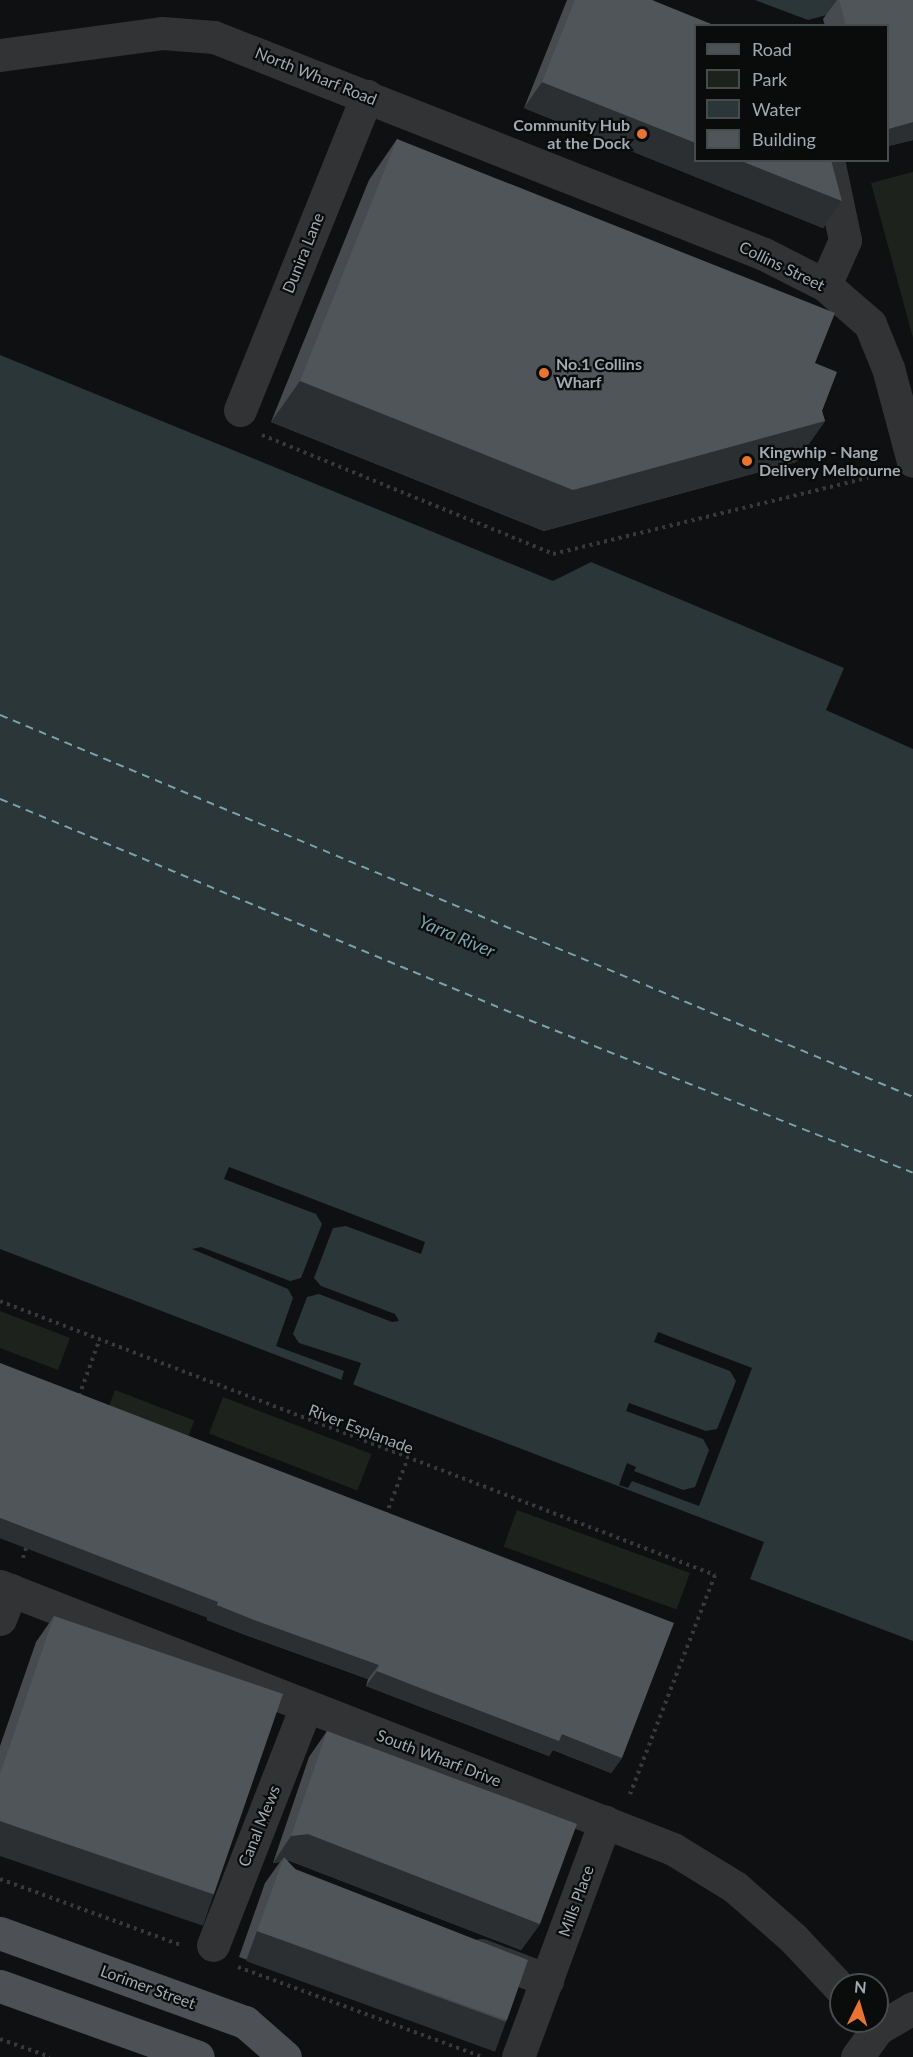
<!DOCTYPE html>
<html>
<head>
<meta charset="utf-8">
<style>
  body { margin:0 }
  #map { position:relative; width:913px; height:2057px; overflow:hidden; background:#0f1011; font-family:Lato,sans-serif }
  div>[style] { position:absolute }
  .green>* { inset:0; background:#1d231c; transform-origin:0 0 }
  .water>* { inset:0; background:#2a3638 }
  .pier>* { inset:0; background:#0f1011 }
  .ferry>* { height:1.5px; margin-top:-0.75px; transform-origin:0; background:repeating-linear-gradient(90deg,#79a2ab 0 8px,transparent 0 14px) }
  .path>* { height:4px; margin-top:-2px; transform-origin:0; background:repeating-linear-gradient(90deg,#373a3c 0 3px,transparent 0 7.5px) }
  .minor>* { height:33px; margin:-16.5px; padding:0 16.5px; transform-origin:16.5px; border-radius:16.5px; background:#313335 }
  .major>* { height:33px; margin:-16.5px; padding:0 16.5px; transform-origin:16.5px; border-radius:16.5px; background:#4d5054 }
  .wall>* { inset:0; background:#474a4e }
  .shaded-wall>* { inset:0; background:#2c2f31; transform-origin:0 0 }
  .building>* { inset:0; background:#505559 }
  .dots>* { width:16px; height:16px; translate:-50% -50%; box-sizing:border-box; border:3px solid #0a0b0b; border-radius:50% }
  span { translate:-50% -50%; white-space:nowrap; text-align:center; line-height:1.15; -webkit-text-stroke:4.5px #0a0b0b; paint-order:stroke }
  .street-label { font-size:16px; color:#a1aab1 }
  .poi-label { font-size:16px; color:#a1aab1; font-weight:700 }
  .right { translate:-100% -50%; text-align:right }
  .left { translate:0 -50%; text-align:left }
  .water-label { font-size:18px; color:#79a2ab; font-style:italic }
  .legend { position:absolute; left:694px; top:24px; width:195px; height:138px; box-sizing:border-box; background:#0a0b0b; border:2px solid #464b4d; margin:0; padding:8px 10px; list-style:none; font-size:18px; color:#a1aab1 }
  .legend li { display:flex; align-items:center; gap:12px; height:30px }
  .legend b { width:30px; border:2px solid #464b4d }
  .north { position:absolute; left:829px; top:1973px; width:60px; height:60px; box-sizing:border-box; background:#0a0b0b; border:2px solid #464b4d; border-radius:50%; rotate:5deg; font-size:16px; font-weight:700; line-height:24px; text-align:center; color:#a1aab1 }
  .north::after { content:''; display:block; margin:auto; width:21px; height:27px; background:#e77531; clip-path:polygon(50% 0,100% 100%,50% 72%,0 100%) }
</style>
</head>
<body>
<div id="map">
  <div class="green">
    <i style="clip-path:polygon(913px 172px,913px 338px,871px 183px)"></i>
    <i style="clip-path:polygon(0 1311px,70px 1338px,58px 1370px,0 1348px)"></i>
    <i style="left:115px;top:1390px;width:85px;height:22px;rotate:21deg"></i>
    <i style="left:223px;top:1397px;width:159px;height:39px;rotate:21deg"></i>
    <i style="left:517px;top:1510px;width:184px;height:39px;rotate:20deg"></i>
  </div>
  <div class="water">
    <i style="clip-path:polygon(755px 0,883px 0,808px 20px)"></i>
    <i style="clip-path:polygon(0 355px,553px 581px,591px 562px,844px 668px,826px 710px,913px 749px,913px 1641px,750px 1579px,764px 1542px,0 1249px)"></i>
  </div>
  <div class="pier">
    <i style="clip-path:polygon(229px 1167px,425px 1242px,421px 1254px,346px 1226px,333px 1228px,314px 1278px,321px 1286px,395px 1314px,399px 1321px,392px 1322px,319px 1294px,307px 1297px,293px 1334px,299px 1343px,361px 1363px,353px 1385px,341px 1381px,344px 1371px,276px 1346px,293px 1298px,288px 1289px,192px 1249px,201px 1247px,290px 1281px,301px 1278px,322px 1224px,316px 1214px,224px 1179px)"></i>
    <i style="clip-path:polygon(658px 1332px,752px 1368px,699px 1506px,632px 1481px,628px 1488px,619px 1485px,627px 1463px,636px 1467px,634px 1471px,683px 1490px,695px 1487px,709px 1450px,703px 1439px,626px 1411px,629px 1403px,706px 1431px,717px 1429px,736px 1381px,730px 1371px,654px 1342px)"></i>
  </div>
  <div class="ferry">
    <i style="left:0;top:715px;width:990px;rotate:22.7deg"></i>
    <i style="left:0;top:799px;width:573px;rotate:22.67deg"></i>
    <i style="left:529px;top:1020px;width:413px;rotate:21.7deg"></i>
  </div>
  <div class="path">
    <i style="left:262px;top:435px;width:314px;rotate:22.2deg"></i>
    <i style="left:553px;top:554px;width:324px;rotate:-13.6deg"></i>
    <i style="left:0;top:1301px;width:766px;rotate:20.97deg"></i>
    <i style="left:715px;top:1575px;width:235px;rotate:111.2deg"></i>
    <i style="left:79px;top:1396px;width:59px;rotate:-70deg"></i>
    <i style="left:386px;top:1515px;width:59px;rotate:-69.1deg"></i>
    <i style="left:23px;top:1558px;width:17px;rotate:-73deg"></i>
    <i style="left:0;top:1879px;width:192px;rotate:20.1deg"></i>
    <i style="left:238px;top:1967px;width:260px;rotate:20.2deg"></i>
    <i style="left:0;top:2039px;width:53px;rotate:19.8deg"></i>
  </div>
  <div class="minor">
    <i style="left:0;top:55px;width:163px;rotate:-7.7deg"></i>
    <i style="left:162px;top:33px;width:52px;rotate:4.4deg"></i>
    <i style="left:214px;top:37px;width:591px;rotate:21.53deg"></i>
    <i style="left:764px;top:254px;width:68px;rotate:26.9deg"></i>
    <i style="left:825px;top:285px;width:60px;rotate:40.9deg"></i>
    <i style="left:870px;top:324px;width:48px;rotate:67.8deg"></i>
    <i style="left:888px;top:368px;width:96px;rotate:75deg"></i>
    <i style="left:825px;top:285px;width:49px;rotate:-66deg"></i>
    <i style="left:845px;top:240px;width:82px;rotate:-102deg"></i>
    <i style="left:240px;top:410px;width:339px;rotate:-68deg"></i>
    <i style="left:0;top:1586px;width:723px;rotate:21.34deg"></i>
    <i style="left:673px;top:1849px;width:73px;rotate:31.5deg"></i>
    <i style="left:735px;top:1887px;width:77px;rotate:41.3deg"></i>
    <i style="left:793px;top:1938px;width:70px;rotate:46.7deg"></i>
    <i style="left:0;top:1619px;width:31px;rotate:-69deg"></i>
    <i style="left:213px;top:1945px;width:256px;rotate:-68.7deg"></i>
    <i style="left:481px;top:1955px;width:71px;rotate:20.7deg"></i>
    <i style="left:518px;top:2057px;width:251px;rotate:-69.7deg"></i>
    <i style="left:857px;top:2057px;width:34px;rotate:-54deg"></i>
    <i style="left:877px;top:2029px;width:42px;rotate:-30.3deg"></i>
  </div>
  <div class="major">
    <i style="left:0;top:1933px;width:261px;rotate:20deg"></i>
    <i style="left:245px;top:2022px;width:53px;rotate:41.2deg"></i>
    <i style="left:0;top:1986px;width:210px;rotate:19.7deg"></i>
  </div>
  <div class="wall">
    <i style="clip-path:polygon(567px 0,652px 0,842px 201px,823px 228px,524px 108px)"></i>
    <i style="clip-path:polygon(837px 0,913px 0,913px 140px,888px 146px,888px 26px,825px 26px,823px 19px)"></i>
    <i style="clip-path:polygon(397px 139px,815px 363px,822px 411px,825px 421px,796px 462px,544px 531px,271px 422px,369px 180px)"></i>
    <i style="clip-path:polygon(0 1363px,622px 1758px,611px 1773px,553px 1750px,549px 1756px,366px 1686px,368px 1679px,243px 1634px,207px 1620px,208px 1616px)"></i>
    <i style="clip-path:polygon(54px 1616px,214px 1894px,195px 1920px,0 1854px,0 1746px,36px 1642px)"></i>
    <i style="clip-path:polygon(327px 1731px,540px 1924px,521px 1950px,290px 1861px,287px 1861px,295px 1869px,507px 2020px,488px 2046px,239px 1957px,265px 1883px,280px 1862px,273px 1863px,309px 1757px)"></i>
  </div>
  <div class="shaded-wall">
    <i style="clip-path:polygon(542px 82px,696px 143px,696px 160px,739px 160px,842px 201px,823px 228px,524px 108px)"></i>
    <i style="clip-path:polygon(913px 122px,913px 140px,888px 146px,888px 129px)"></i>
    <i style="clip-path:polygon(300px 381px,825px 421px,796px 462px,544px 531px,271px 422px)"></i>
    <i style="left:0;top:1518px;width:234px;height:19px;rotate:21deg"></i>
    <i style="clip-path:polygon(217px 1605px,379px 1665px,368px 1679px,243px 1634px,207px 1620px)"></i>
    <i style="clip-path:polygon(377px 1671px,562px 1734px,622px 1758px,611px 1773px,553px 1750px,549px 1756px,366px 1686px)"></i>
    <i style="left:0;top:1821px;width:226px;height:33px;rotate:19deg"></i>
    <i style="clip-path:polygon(308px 1834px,540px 1924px,521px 1950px,290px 1861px,282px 1861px,284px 1857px,280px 1862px,273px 1863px,291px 1836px)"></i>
    <i style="left:257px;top:1931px;width:265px;height:32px;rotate:20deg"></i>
  </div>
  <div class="building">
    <i style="clip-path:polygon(575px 0,652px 0,716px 26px,696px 26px,696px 143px,542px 82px)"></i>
    <i style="clip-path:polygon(839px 0,913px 0,913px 122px,888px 129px,888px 26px,846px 26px)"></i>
    <i style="clip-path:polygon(397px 139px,835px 313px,815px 363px,837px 372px,822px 411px,825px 421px,573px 490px,300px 381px)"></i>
    <i style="clip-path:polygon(739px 160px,831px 160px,842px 201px)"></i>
    <i style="clip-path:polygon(0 1363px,674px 1623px,622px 1758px,562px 1734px,559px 1741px,415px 1686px,377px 1671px,379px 1665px,254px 1620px,217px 1605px,218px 1602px,0 1518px)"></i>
    <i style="clip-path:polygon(54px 1616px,283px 1694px,214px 1894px,0 1821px,0 1774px)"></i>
    <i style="clip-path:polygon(327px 1731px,577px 1824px,540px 1924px,308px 1834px,291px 1836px)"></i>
    <i style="clip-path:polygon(284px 1857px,295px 1869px,528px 1960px,507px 2020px,257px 1931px)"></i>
  </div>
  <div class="dots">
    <i style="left:642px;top:134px;background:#e77531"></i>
    <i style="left:544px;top:373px;background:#e77531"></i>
    <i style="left:747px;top:461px;background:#e77531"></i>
  </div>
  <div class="street-label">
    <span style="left:316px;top:76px;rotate:22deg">North Wharf Road</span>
    <span style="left:303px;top:253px;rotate:-68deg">Dunira Lane</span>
    <span style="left:782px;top:266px;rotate:26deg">Collins Street</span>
    <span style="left:361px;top:1429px;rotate:21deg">River Esplanade</span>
    <span style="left:439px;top:1758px;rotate:21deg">South Wharf Drive</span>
    <span style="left:259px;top:1826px;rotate:-68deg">Canal Mews</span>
    <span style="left:576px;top:1901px;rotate:-70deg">Mills Place</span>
    <span style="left:148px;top:1987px;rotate:20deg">Lorimer Street</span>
  </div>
  <div class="poi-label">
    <span class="right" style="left:630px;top:134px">Community Hub<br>at the Dock</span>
    <span class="left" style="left:556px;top:373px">No.1 Collins<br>Wharf</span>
    <span class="left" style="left:759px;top:461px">Kingwhip - Nang<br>Delivery Melbourne</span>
  </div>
  <div class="water-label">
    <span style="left:457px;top:936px;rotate:23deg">Yarra River</span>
  </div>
  <ul class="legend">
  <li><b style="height:8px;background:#4d5054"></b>Road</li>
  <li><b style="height:16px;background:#1d231c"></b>Park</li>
  <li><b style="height:16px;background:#2a3638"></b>Water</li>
  <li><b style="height:16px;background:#505559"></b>Building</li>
  </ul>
  <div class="north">N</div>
</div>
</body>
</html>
